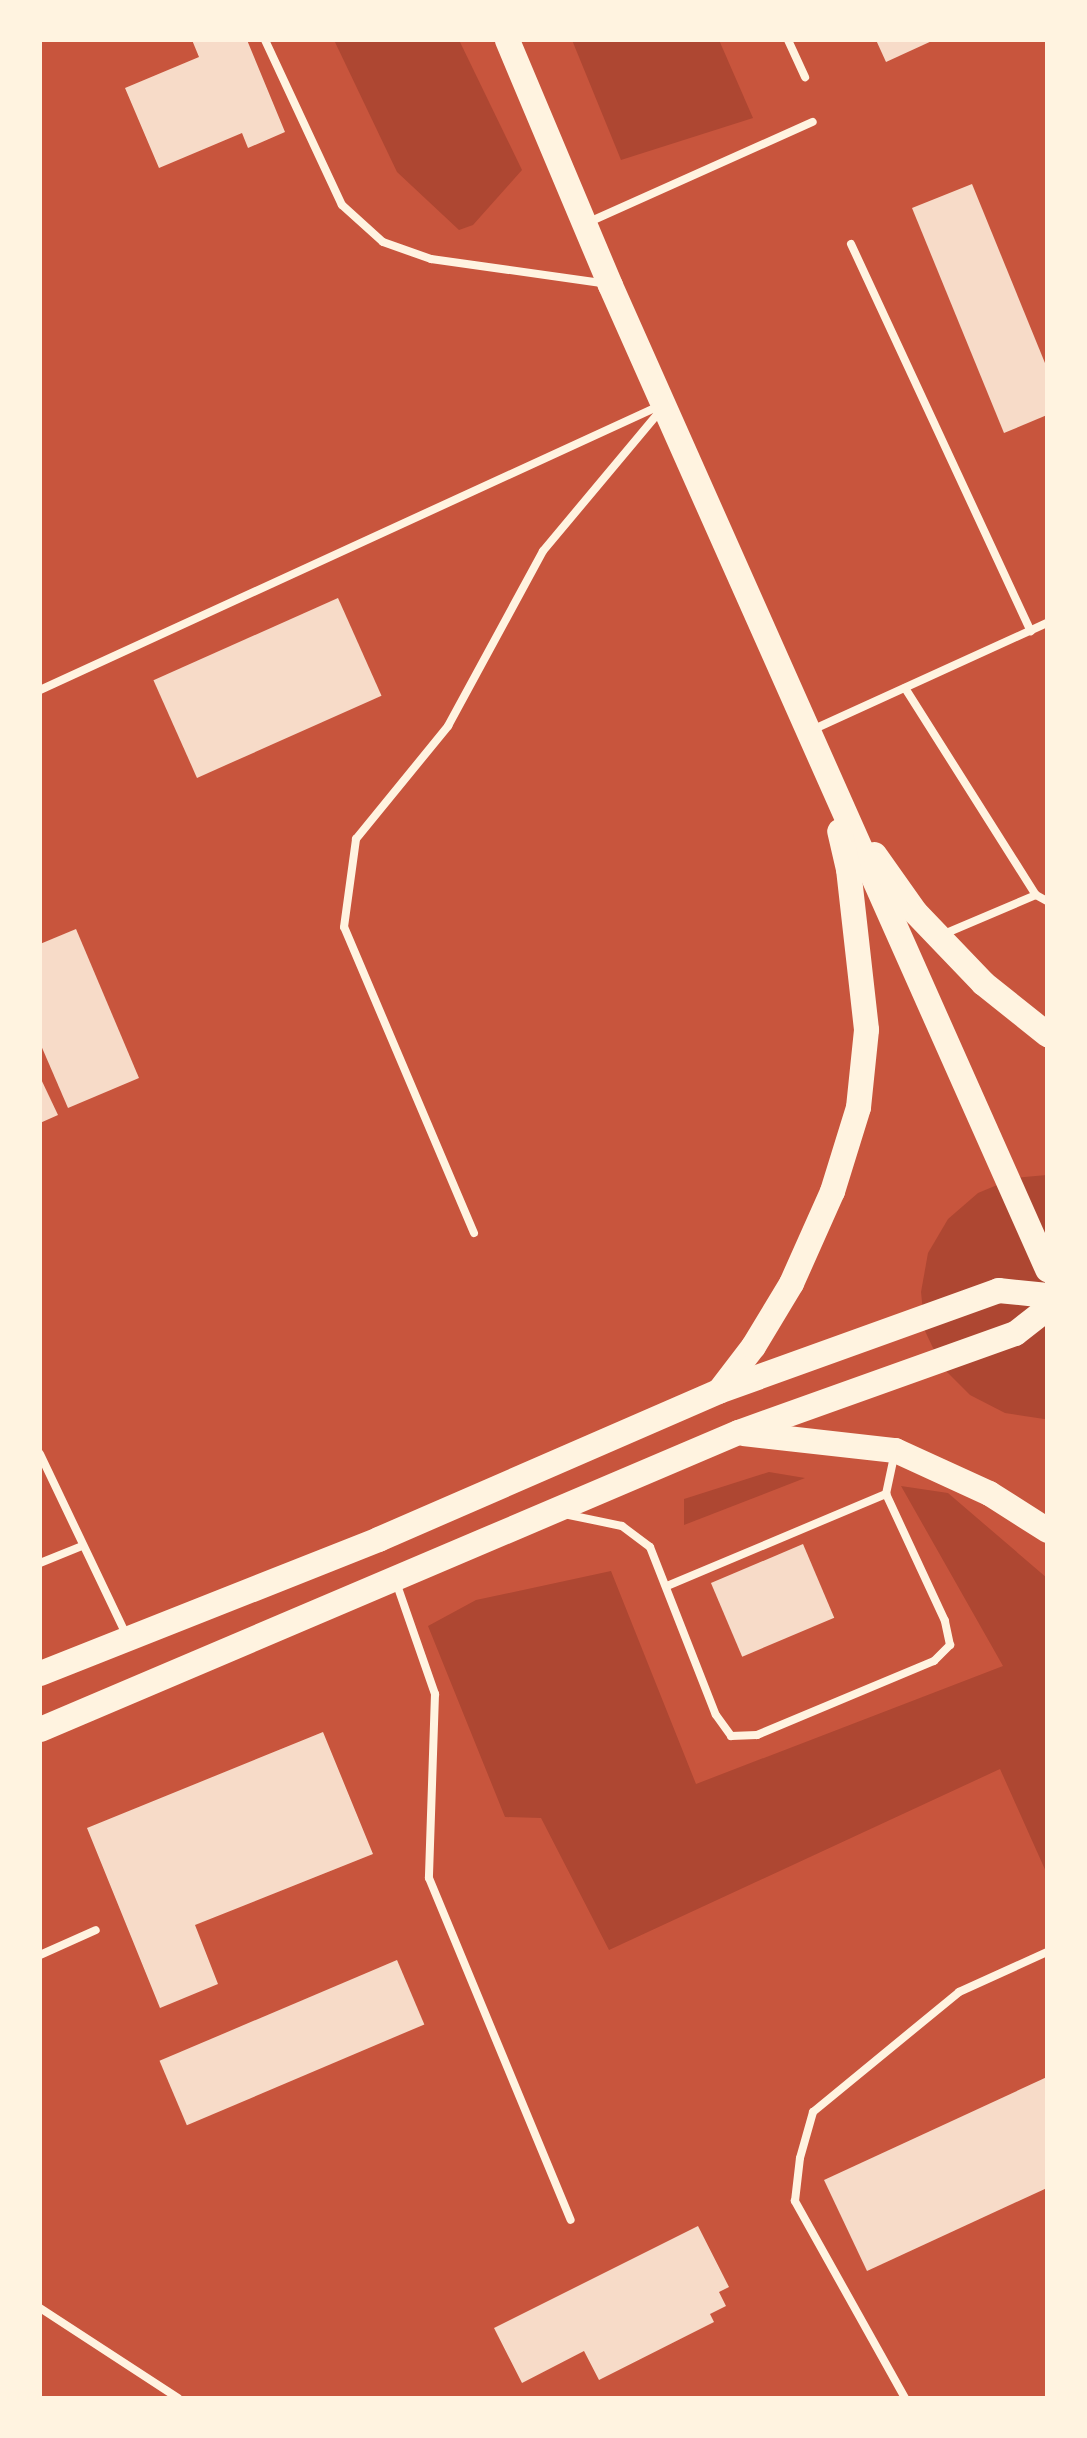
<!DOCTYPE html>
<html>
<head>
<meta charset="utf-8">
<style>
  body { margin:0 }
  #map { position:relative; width:1087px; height:2438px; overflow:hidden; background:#c8553d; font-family:"PT Sans",sans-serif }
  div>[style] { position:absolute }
  .green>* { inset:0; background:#ae4732 }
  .building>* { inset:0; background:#f7dbc8; transform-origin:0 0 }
  .service>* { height:8px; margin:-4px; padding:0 4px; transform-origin:4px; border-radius:4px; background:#fff3e0 }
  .trunk>* { height:25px; margin:-12.5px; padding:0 12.5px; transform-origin:12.5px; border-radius:12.5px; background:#fff3e0 }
  span { translate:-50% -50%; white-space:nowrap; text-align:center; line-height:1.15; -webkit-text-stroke:10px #fff3e0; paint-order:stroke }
  .frame { position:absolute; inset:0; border:42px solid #fff3e0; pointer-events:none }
</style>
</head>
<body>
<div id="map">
  <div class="green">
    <i style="clip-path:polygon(334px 40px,459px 40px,522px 170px,473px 225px,459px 230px,397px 172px)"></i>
    <i style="clip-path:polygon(572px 40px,719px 40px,753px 118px,621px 160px)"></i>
    <i style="clip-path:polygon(1047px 1175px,1047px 1419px,1044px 1419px,1005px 1413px,970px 1395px,942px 1367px,925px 1331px,921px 1292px,928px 1253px,948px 1219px,978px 1193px,1014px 1178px)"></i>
    <i style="clip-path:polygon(769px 1472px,805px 1478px,684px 1525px,684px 1499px)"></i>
    <i style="clip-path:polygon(901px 1486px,948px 1493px,1047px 1578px,1047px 1874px,1000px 1769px,609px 1950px,541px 1818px,505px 1817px,428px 1626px,476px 1600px,611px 1571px,696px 1784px,1003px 1666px)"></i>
  </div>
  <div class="building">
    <i style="clip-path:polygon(192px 40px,247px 40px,285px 132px,248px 148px,242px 133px,159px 168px,125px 88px,199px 57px)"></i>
    <i style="clip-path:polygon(876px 40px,934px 40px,886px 62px)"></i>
    <i style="clip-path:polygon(972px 184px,1047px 368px,1047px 415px,1004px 433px,912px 208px)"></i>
    <i style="left:338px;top:598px;width:107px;height:202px;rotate:66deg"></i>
    <i style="clip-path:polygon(76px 929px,139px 1078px,68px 1108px,40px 1043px,40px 944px)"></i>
    <i style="clip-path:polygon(40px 1077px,58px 1115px,40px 1123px)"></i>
    <i style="left:803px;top:1544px;width:80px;height:100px;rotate:67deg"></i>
    <i style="clip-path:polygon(323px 1732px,373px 1854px,195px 1925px,218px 1984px,160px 2008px,87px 1828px)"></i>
    <i style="left:397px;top:1960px;width:70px;height:258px;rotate:67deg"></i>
    <i style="clip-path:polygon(1047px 2077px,1047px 2188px,867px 2271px,824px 2180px)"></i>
    <i style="clip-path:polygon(698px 2226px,729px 2287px,719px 2292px,726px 2306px,710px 2314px,714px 2322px,599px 2380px,584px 2351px,522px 2383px,494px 2328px)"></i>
  </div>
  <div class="service">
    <i style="left:265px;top:40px;width:182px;rotate:65deg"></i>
    <i style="left:342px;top:205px;width:55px;rotate:42.1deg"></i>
    <i style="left:383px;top:242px;width:51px;rotate:19.5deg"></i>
    <i style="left:431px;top:259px;width:172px;rotate:8deg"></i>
    <i style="left:788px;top:40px;width:41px;rotate:65.3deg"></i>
    <i style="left:589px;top:222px;width:245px;rotate:-24.1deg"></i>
    <i style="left:851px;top:244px;width:427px;rotate:65.1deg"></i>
    <i style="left:905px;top:688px;width:245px;rotate:57.7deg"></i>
    <i style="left:1036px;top:895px;width:13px;rotate:29deg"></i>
    <i style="left:40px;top:690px;width:679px;rotate:-24.64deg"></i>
    <i style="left:812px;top:730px;width:258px;rotate:-24.5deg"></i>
    <i style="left:944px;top:934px;width:100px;rotate:-23deg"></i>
    <i style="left:474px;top:1233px;width:332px;rotate:-113deg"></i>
    <i style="left:344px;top:927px;width:89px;rotate:-82.2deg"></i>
    <i style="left:356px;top:839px;width:146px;rotate:-50.8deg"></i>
    <i style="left:448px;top:726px;width:199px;rotate:-61.5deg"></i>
    <i style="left:543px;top:551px;width:182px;rotate:-50.1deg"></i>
    <i style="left:40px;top:1454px;width:199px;rotate:64.5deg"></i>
    <i style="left:564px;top:1514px;width:59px;rotate:11.7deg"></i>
    <i style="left:622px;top:1526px;width:35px;rotate:37deg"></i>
    <i style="left:650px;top:1547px;width:180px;rotate:68.6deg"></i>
    <i style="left:716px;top:1715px;width:26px;rotate:54deg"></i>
    <i style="left:731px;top:1736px;width:26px;rotate:-2deg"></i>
    <i style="left:757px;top:1735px;width:192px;rotate:-22.7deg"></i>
    <i style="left:934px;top:1661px;width:23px;rotate:-45deg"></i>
    <i style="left:950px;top:1645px;width:25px;rotate:-102deg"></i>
    <i style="left:945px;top:1621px;width:140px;rotate:-114.9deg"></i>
    <i style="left:886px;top:1494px;width:40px;rotate:-78deg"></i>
    <i style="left:40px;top:1563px;width:45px;rotate:-22deg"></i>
    <i style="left:396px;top:1582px;width:119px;rotate:70.8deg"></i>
    <i style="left:435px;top:1694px;width:184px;rotate:91.9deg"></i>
    <i style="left:429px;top:1878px;width:370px;rotate:67.5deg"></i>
    <i style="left:667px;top:1586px;width:238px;rotate:-22.8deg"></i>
    <i style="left:40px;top:1955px;width:61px;rotate:-24.1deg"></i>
    <i style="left:40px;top:2308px;width:165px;rotate:33.1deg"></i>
    <i style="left:905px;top:2398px;width:226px;rotate:-119.2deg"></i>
    <i style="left:795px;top:2201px;width:43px;rotate:-83.4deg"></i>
    <i style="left:800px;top:2158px;width:48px;rotate:-74.2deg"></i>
    <i style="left:813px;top:2112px;width:189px;rotate:-39.4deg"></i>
    <i style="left:959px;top:1992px;width:97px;rotate:-24.4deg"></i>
  </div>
  <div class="trunk">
    <i style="left:507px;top:40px;width:266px;rotate:67.2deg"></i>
    <i style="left:610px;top:285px;width:1077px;rotate:66.05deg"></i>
    <i style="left:874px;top:854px;width:71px;rotate:54.7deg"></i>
    <i style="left:915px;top:912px;width:98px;rotate:46.2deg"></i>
    <i style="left:983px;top:983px;width:82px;rotate:38.6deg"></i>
    <i style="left:720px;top:1389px;width:54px;rotate:-52.5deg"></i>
    <i style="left:753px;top:1346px;width:74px;rotate:-58.9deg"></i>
    <i style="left:791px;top:1283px;width:101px;rotate:-66deg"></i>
    <i style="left:832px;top:1191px;width:88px;rotate:-72.8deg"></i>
    <i style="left:858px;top:1107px;width:78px;rotate:-84.1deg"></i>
    <i style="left:866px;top:1029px;width:161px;rotate:-96.4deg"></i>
    <i style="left:848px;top:869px;width:39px;rotate:-103deg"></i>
    <i style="left:743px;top:1433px;width:153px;rotate:6.4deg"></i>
    <i style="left:895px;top:1450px;width:103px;rotate:24.6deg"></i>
    <i style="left:989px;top:1493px;width:69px;rotate:32.5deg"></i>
    <i style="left:40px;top:1673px;width:364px;rotate:-21.6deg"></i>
    <i style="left:378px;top:1539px;width:371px;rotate:-23.5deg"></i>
    <i style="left:718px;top:1391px;width:298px;rotate:-19.8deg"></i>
    <i style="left:998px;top:1290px;width:49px;rotate:5.8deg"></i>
    <i style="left:40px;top:1729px;width:759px;rotate:-23.05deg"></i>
    <i style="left:738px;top:1432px;width:294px;rotate:-19.7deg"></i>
    <i style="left:1015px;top:1333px;width:41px;rotate:-38deg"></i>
  </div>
  <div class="frame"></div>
</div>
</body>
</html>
